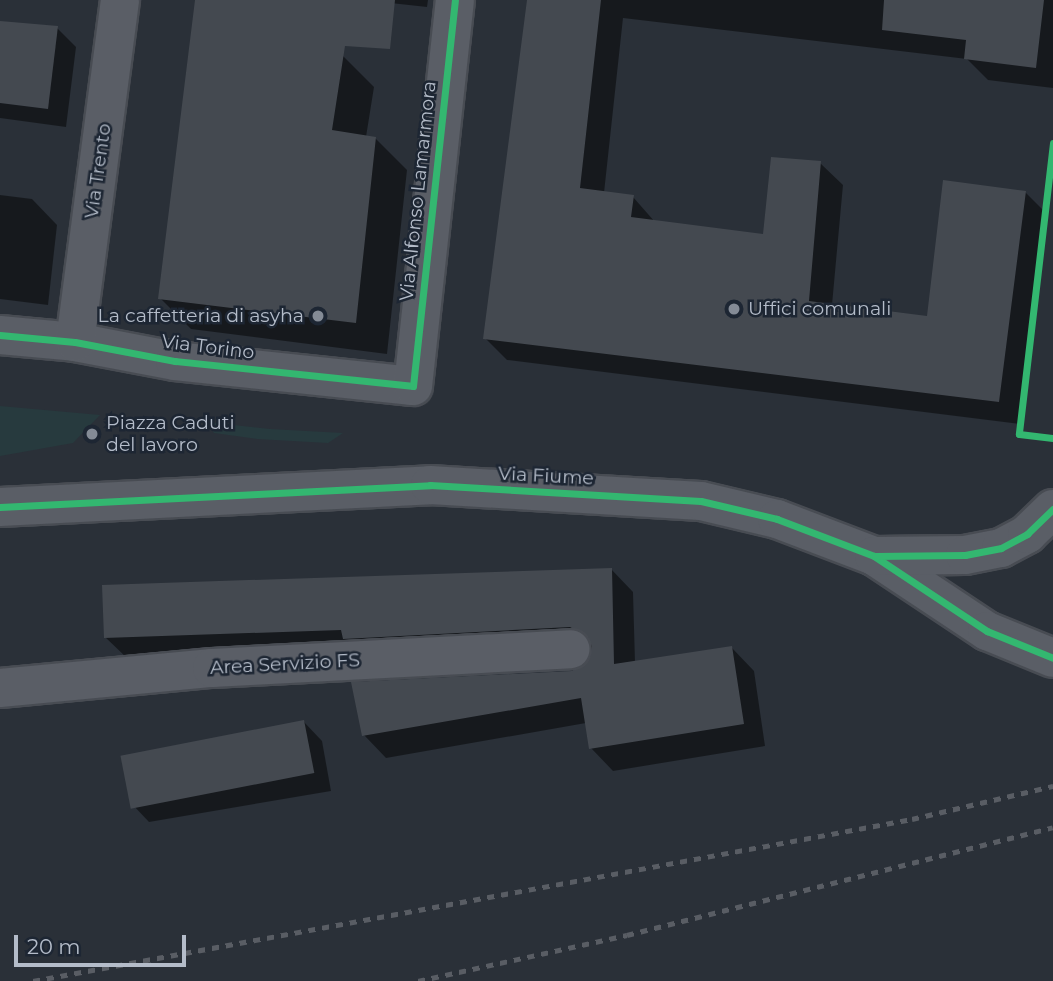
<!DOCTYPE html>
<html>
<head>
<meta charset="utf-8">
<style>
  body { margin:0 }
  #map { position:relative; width:1053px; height:981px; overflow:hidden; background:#2a3038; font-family:Montserrat,sans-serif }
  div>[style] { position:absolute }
  .green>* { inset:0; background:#273a3e }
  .shadow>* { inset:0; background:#0007 }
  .building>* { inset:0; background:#444950; transform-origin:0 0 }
  .roads { filter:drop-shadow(2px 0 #484c53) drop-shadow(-2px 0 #484c53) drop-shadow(0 2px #484c53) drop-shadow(0 -2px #484c53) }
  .minor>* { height:38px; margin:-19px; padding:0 19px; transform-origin:19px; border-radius:19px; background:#5a5e66 }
  .rail>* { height:5px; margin-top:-2.5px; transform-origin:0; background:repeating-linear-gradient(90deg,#595d64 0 7px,transparent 0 14px) }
  .cycleway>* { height:7px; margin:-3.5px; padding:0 3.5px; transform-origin:3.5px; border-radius:3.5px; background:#33b770 }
  .dots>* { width:19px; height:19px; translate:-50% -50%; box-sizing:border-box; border:4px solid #1d2633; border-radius:50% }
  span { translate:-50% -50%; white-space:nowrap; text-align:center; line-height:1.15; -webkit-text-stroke:5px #1d2633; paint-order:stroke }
  .street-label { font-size:19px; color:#b4bcc9 }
  .poi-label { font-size:19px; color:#b4bcc9 }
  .left { translate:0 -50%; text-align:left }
  .right { translate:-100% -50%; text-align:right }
  .scale { position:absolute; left:14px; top:935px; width:172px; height:32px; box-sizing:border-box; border:4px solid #b4bcc9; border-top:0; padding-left:9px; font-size:21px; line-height:24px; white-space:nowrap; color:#b4bcc9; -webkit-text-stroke:5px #1d2633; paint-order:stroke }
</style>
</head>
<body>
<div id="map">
  <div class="green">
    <i style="clip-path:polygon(0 406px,100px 415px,73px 443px,0 456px)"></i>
    <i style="clip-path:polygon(206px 422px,270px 429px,343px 433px,328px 443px,257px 439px,214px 433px)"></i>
  </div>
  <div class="shadow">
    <i style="clip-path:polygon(363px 0,428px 0,427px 7px)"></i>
    <i style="clip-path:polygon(529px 0,1053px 0,1053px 88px,988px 80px,967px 59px,623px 18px,604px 193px,633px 197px,655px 222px,765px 236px,820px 163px,843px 185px,832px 305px,928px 318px,1025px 192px,1048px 215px,1021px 424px,507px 360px,485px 338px)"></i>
    <i style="clip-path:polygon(0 22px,57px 28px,76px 47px,66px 127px,0 118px)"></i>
    <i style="clip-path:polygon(343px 56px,374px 87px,366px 137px,375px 138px,407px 170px,387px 354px,191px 329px,160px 298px)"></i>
    <i style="clip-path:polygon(0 195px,32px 199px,57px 225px,48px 305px,0 299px)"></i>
    <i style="clip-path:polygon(611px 569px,633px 592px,635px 662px,732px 648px,754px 671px,765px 746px,613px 771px,591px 748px,586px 723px,386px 758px,364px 735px,572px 672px,592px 659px,591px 649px,367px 661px,128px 659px,105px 637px)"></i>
    <i style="clip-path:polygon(304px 722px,322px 741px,331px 791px,149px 822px,131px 803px)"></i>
  </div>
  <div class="building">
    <i style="clip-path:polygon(195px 0,395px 0,390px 49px,345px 46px,332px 130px,376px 137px,356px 323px,158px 299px)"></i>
    <i style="clip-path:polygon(527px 0,601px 0,580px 188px,634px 195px,631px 217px,763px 234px,771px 157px,821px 161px,809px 301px,927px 316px,943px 180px,1026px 191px,999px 402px,483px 339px)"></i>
    <i style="clip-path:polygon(884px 0,1044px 0,1036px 68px,964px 59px,966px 40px,882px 30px)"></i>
    <i style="clip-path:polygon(0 21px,58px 26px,48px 109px,0 103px)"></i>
    <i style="clip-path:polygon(612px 568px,614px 664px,732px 646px,744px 724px,589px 749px,581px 698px,362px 736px,351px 682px,572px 671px,589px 659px,592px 647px,588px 637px,570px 627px,343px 639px,341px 630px,104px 638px,102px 585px)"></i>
    <i style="left:304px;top:720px;width:54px;height:187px;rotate:79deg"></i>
  </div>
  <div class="roads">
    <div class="minor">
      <i style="left:0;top:335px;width:75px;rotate:5.3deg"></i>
      <i style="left:75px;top:342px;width:102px;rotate:10.8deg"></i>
      <i style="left:175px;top:361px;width:239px;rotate:6deg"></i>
      <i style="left:413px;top:386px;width:388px;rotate:-83.8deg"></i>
      <i style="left:75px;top:342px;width:345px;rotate:-82.5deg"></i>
      <i style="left:0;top:507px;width:431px;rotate:-2.9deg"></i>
      <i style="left:430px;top:485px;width:271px;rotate:3.4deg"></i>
      <i style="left:701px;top:501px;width:78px;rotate:13.3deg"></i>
      <i style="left:777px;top:519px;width:104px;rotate:20.9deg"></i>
      <i style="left:874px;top:556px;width:136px;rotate:33.6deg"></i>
      <i style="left:987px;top:631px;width:71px;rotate:22.2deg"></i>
      <i style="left:874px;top:556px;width:91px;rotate:-0.6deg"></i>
      <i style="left:965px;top:555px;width:37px;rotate:-11deg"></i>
      <i style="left:1001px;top:548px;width:30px;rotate:-28deg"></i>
      <i style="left:1027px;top:534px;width:36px;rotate:-44deg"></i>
      <i style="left:0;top:688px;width:213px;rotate:-5.4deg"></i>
      <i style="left:212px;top:668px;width:359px;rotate:-3deg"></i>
    </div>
  </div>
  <div class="rail">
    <i style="left:33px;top:981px;width:894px;rotate:-10.44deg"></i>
    <i style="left:912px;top:819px;width:145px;rotate:-13.2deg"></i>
    <i style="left:418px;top:981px;width:214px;rotate:-12.4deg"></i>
    <i style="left:627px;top:935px;width:439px;rotate:-14.2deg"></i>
  </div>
  <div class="cycleway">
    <i style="left:1053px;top:143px;width:293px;rotate:96.7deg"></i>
    <i style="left:1019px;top:434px;width:34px;rotate:7deg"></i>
    <i style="left:0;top:335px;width:75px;rotate:5.3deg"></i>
    <i style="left:75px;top:342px;width:102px;rotate:10.8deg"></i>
    <i style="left:175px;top:361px;width:239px;rotate:6deg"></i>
    <i style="left:413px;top:386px;width:388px;rotate:-83.8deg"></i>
    <i style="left:0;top:507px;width:431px;rotate:-2.9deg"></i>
    <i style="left:430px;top:485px;width:271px;rotate:3.4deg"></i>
    <i style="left:701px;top:501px;width:78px;rotate:13.3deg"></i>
    <i style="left:777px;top:519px;width:104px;rotate:20.9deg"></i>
    <i style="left:874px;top:556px;width:136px;rotate:33.6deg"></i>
    <i style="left:987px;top:631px;width:71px;rotate:22.2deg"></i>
    <i style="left:875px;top:556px;width:90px;rotate:-0.6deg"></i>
    <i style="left:965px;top:555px;width:37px;rotate:-11deg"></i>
    <i style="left:1001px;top:548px;width:30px;rotate:-28deg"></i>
    <i style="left:1027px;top:534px;width:36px;rotate:-44deg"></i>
  </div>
  <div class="dots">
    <i style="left:734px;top:309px;background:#848b96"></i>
    <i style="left:318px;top:316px;background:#848b96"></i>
    <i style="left:92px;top:434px;background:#848b96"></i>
  </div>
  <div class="street-label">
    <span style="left:98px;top:171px;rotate:-82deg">Via Trento</span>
    <span style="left:418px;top:191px;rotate:-84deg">Via Alfonso Lamarmora</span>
    <span style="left:208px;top:347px;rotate:7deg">Via Torino</span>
    <span style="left:546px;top:476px;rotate:3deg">Via Fiume</span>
    <span style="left:285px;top:664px;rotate:-3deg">Area Servizio FS</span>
  </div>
  <div class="poi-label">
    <span class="left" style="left:748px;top:309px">Uffici comunali</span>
    <span class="right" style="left:304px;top:316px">La caffetteria di asyha</span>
    <span class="left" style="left:106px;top:434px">Piazza Caduti<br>del lavoro</span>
  </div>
  <div class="scale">20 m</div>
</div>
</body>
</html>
